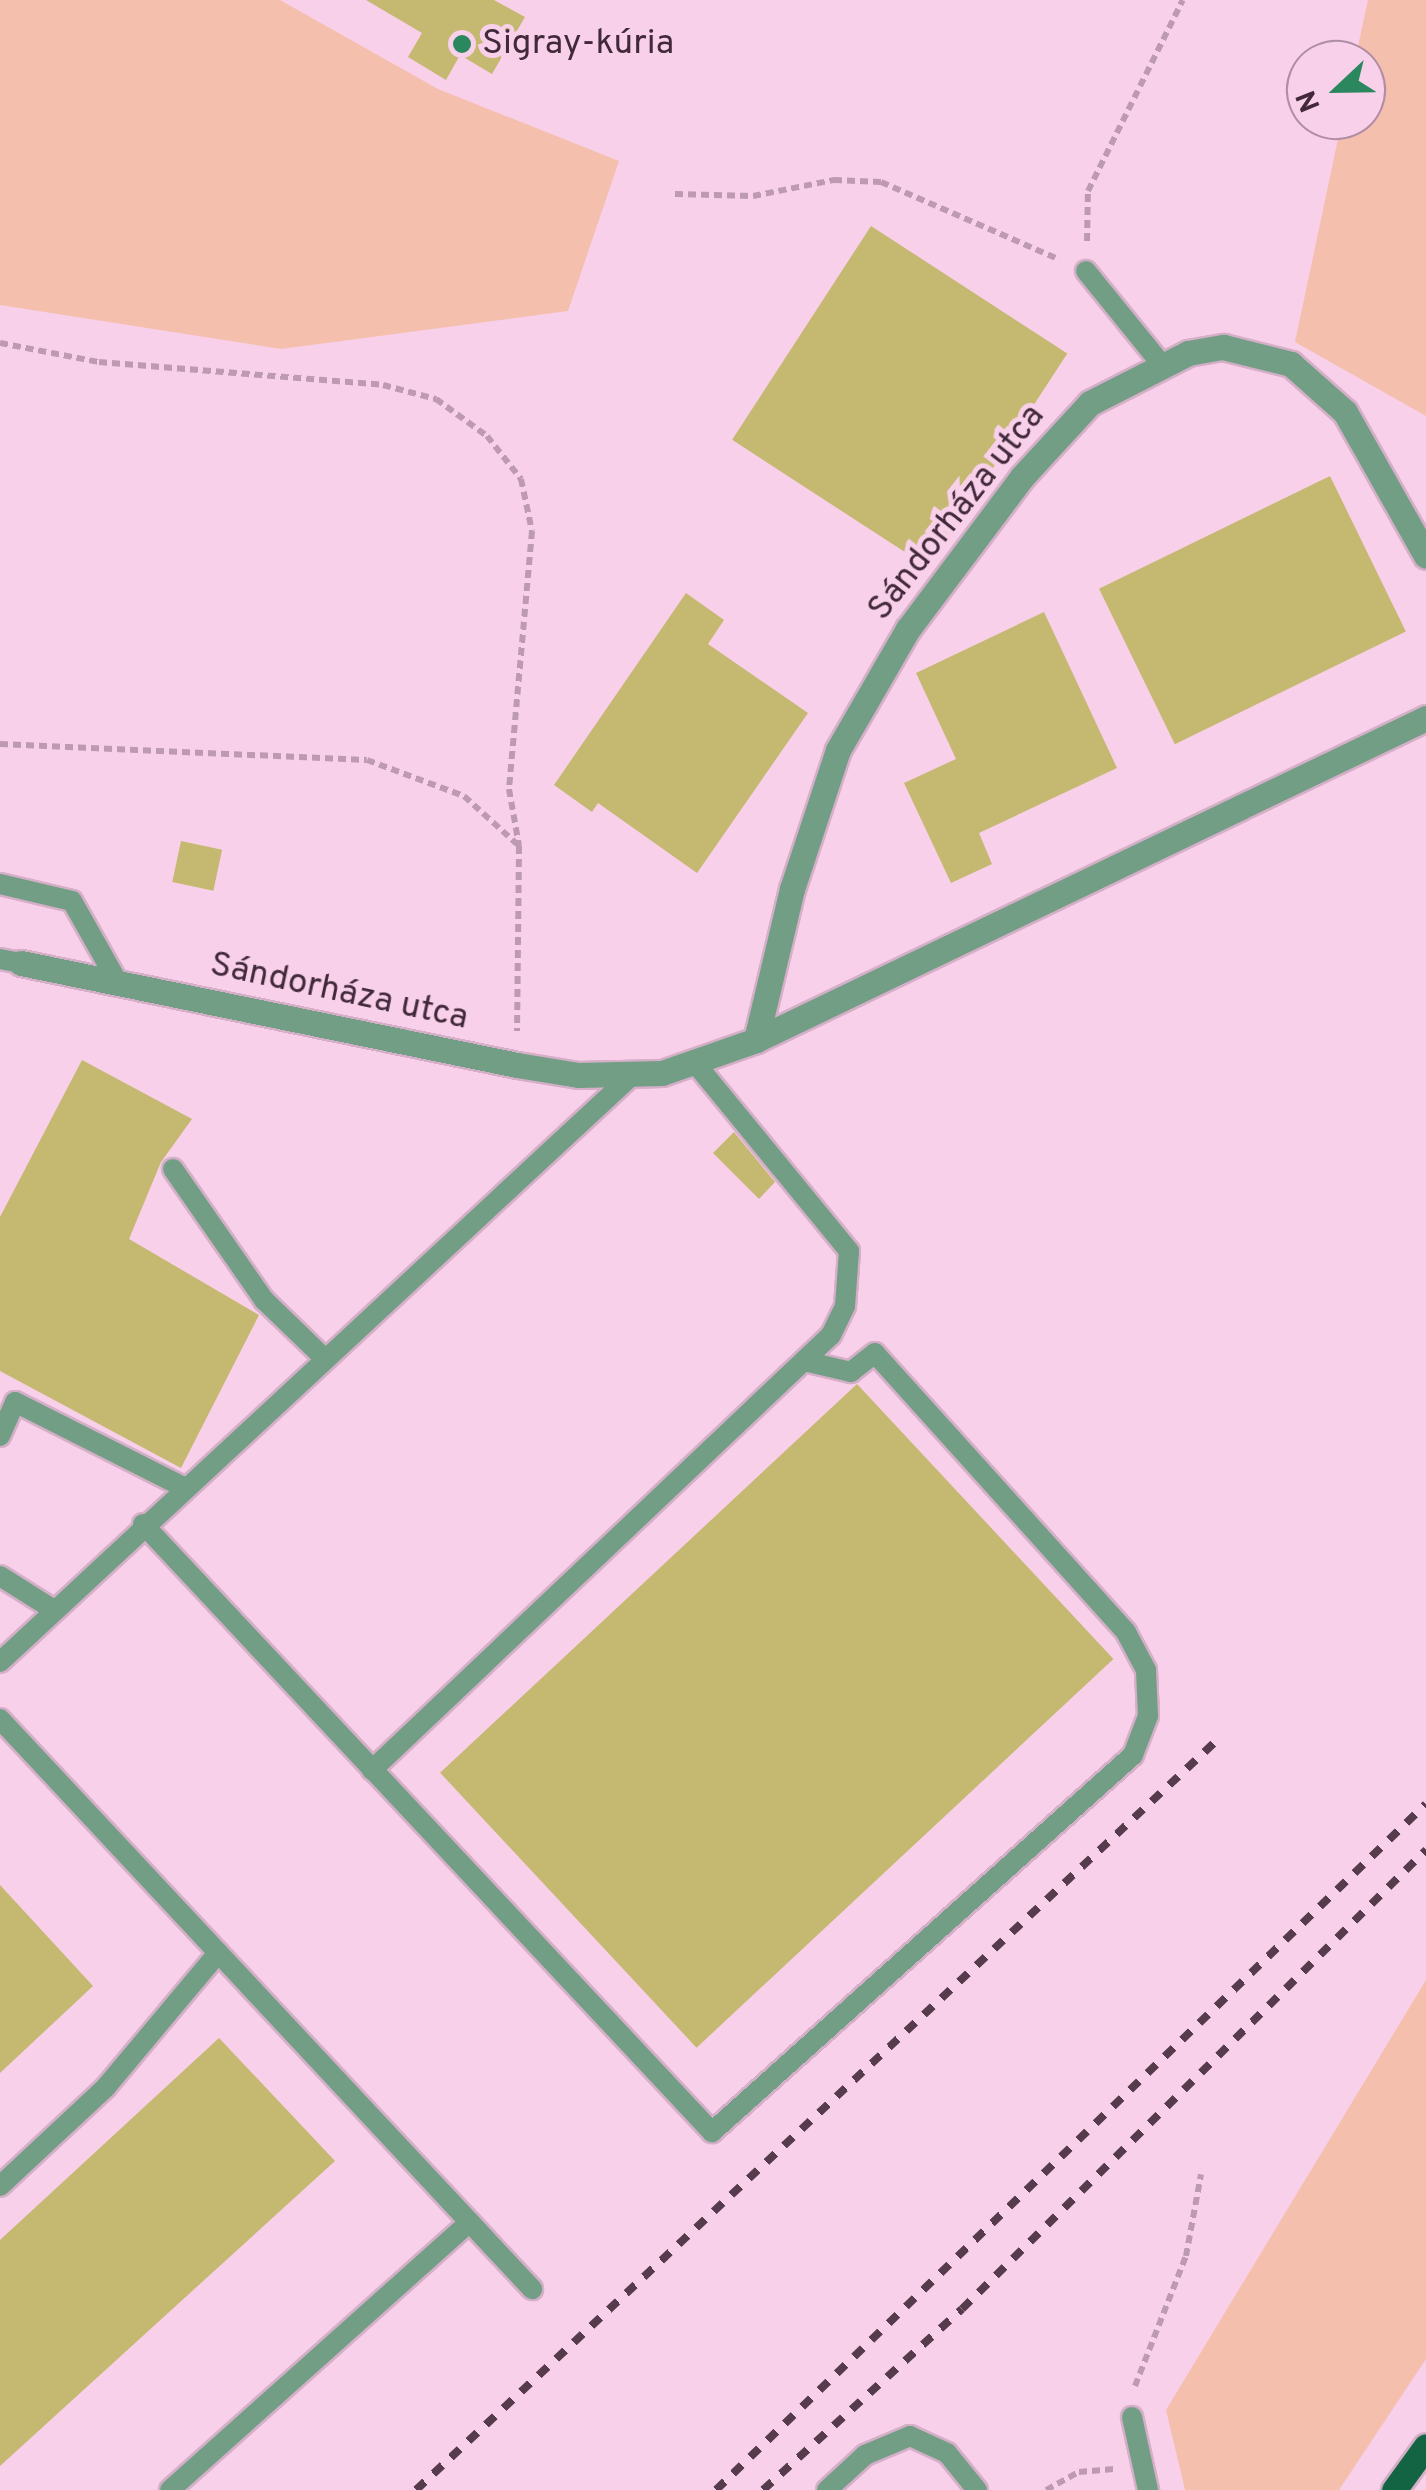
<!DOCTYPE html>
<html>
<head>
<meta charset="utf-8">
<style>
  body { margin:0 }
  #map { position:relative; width:1426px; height:2490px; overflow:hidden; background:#f8d0ea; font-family:Overpass,sans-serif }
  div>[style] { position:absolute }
  .green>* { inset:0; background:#f5bfad }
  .building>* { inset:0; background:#c5b870; transform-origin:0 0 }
  .path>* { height:6px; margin-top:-3px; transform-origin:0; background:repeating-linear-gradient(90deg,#bd9ab1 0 8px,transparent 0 13px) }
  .roads { filter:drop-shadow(2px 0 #d4afc7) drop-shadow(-2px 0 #d4afc7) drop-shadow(0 2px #d4afc7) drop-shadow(0 -2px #d4afc7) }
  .service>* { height:20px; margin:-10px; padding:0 10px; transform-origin:10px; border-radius:10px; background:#719e85 }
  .minor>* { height:25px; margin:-12.5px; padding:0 12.5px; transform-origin:12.5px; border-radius:12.5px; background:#719e85 }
  .primary>* { height:25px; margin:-12.5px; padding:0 12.5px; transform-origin:12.5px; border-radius:12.5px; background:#136442 }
  .rail>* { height:8px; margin-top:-4px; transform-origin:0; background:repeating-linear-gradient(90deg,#563b4d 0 12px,transparent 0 24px) }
  .dots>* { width:28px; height:28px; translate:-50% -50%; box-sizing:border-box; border:5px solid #f8d0ea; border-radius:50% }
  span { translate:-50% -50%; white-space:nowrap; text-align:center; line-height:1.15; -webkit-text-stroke:10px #f8d0ea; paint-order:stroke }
  .poi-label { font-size:35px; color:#42293a }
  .left { translate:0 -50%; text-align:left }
  .street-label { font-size:35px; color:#42293a }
  .north { position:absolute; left:1286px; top:40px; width:100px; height:100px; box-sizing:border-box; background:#f8d0ea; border:2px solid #af8da4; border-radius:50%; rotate:248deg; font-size:28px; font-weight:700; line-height:40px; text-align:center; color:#42293a }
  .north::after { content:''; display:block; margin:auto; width:35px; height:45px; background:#2b875d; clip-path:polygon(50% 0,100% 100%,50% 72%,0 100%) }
</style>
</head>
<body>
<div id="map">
  <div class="green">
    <i style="clip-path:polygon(0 0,280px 0,438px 89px,619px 161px,568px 311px,281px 349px,0 305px)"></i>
    <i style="clip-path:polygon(1368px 0,1426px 0,1426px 416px,1295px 342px,1342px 120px,1366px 120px,1366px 60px,1355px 60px)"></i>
    <i style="clip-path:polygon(1426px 1980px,1426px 2359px,1339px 2490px,1185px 2490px,1166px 2410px)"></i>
  </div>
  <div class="building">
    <i style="clip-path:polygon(366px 0,494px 0,525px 17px,492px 74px,460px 55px,446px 80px,408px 57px,422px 33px)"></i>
    <i style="left:871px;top:226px;width:234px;height:255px;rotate:33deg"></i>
    <i style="left:1330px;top:476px;width:173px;height:257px;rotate:64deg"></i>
    <i style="clip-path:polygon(686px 593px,724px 620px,708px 644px,808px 713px,697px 873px,598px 803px,592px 812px,554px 785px)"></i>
    <i style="clip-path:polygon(1044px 612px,1117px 768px,979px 833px,992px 864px,951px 883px,904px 783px,956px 759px,916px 673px)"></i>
    <i style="left:181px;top:841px;width:42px;height:42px;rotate:12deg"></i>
    <i style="clip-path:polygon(82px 1060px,192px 1119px,161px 1162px,129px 1239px,259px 1315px,181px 1468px,0 1371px,0 1217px)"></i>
    <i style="clip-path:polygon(734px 1132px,775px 1182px,759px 1199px,713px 1153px)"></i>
    <i style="left:857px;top:1384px;width:376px;height:570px;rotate:47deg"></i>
    <i style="clip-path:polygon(0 1885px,93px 1986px,0 2073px)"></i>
    <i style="clip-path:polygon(219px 2038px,335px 2161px,0 2466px,0 2240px)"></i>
  </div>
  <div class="path">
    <i style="left:675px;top:194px;width:78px;rotate:1.5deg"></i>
    <i style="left:753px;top:196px;width:83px;rotate:-11.2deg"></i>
    <i style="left:834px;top:180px;width:47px;rotate:2.4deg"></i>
    <i style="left:881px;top:182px;width:195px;rotate:23.5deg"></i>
    <i style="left:1087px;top:241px;width:50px;rotate:-88.9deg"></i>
    <i style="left:1088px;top:191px;width:213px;rotate:-63.6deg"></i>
    <i style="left:0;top:343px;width:101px;rotate:10.9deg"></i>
    <i style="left:99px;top:362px;width:285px;rotate:4.6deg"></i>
    <i style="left:383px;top:385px;width:55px;rotate:14.8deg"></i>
    <i style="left:436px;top:399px;width:63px;rotate:36deg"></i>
    <i style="left:487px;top:436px;width:55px;rotate:51.7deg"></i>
    <i style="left:521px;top:479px;width:53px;rotate:78.1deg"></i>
    <i style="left:532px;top:531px;width:259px;rotate:95.1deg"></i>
    <i style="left:509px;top:789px;width:58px;rotate:80deg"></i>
    <i style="left:519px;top:846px;width:185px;rotate:90.6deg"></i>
    <i style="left:0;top:744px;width:367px;rotate:2.5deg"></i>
    <i style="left:367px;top:760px;width:103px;rotate:20.4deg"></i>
    <i style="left:464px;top:796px;width:72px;rotate:42.2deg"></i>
    <i style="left:1135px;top:2386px;width:140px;rotate:-68.6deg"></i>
    <i style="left:1186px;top:2256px;width:83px;rotate:-79.6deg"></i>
    <i style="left:1046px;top:2490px;width:38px;rotate:-29deg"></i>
    <i style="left:1079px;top:2472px;width:35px;rotate:-5deg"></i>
  </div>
  <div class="roads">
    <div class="service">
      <i style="left:1086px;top:271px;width:116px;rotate:51deg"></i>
      <i style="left:0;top:884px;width:74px;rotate:13.3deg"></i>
      <i style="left:72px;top:901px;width:92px;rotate:60.6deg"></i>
      <i style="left:0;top:959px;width:21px;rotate:11deg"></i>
      <i style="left:173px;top:1169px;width:160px;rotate:55.2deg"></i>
      <i style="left:264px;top:1300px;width:82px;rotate:44deg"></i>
      <i style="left:0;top:1436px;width:37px;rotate:-66deg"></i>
      <i style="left:15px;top:1402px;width:188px;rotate:26.8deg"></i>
      <i style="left:143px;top:1524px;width:833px;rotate:46.9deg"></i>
      <i style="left:712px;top:2132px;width:565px;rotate:-41.84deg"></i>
      <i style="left:1133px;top:1755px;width:42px;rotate:-69deg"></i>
      <i style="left:1148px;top:1716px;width:46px;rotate:-92.5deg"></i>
      <i style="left:1146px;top:1670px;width:43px;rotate:-117.8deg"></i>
      <i style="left:1126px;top:1632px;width:375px;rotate:-132deg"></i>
      <i style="left:875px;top:1353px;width:31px;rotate:142deg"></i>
      <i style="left:851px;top:1372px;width:48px;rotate:-166.8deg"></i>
      <i style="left:0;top:1576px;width:64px;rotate:32.2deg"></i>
      <i style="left:0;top:1662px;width:860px;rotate:-42.88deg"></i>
      <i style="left:0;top:1719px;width:780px;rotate:46.97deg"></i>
      <i style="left:372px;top:1770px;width:632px;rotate:-43.46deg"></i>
      <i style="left:831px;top:1335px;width:32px;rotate:-64deg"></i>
      <i style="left:845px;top:1306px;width:55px;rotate:-85.8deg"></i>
      <i style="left:849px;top:1251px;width:243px;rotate:-129.3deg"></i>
      <i style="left:0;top:2186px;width:145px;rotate:-43deg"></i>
      <i style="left:106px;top:2087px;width:175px;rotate:-50.1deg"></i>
      <i style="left:1132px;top:2417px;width:75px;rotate:77.6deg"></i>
      <i style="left:170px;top:2490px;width:402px;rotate:-41.8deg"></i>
      <i style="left:827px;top:2490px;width:52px;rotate:-42.6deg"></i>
      <i style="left:865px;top:2455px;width:49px;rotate:-22.9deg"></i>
      <i style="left:910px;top:2436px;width:41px;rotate:24.7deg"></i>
      <i style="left:947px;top:2453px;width:48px;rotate:51deg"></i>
    </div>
    <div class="minor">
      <i style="left:21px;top:963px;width:506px;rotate:11.62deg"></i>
      <i style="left:517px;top:1065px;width:62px;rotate:9.3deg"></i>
      <i style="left:578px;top:1075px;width:84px;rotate:-1.4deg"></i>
      <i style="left:662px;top:1073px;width:100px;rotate:-19.3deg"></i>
      <i style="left:756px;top:1040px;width:743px;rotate:-25.67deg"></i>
      <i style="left:756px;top:1040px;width:155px;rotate:-76.6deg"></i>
      <i style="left:792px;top:889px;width:146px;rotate:-71.7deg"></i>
      <i style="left:838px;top:750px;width:140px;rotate:-60deg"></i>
      <i style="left:908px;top:629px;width:190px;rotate:-53.1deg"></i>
      <i style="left:1022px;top:477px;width:100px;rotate:-47.4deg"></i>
      <i style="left:1090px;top:403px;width:110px;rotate:-27deg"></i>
      <i style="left:1188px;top:353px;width:36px;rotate:-10deg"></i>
      <i style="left:1223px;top:347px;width:70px;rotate:14deg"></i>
      <i style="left:1291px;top:364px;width:72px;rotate:41.6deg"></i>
      <i style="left:1345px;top:412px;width:165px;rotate:60.6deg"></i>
    </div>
    <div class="primary">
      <i style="left:1394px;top:2490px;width:54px;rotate:-54deg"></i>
    </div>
  </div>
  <div class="rail">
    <i style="left:416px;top:2490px;width:1096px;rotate:-43.11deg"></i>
    <i style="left:716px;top:2490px;width:987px;rotate:-44.02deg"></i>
    <i style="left:763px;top:2490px;width:269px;rotate:-42.3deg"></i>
    <i style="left:962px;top:2309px;width:653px;rotate:-44.69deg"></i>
  </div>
  <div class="dots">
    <i style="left:462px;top:44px;background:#2b875d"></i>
  </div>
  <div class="poi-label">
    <span class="left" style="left:482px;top:44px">Sigray-kúria</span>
  </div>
  <div class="street-label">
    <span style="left:957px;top:513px;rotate:-52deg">Sándorháza utca</span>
    <span style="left:339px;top:992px;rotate:12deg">Sándorháza utca</span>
  </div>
  <div class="north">N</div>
</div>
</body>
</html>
